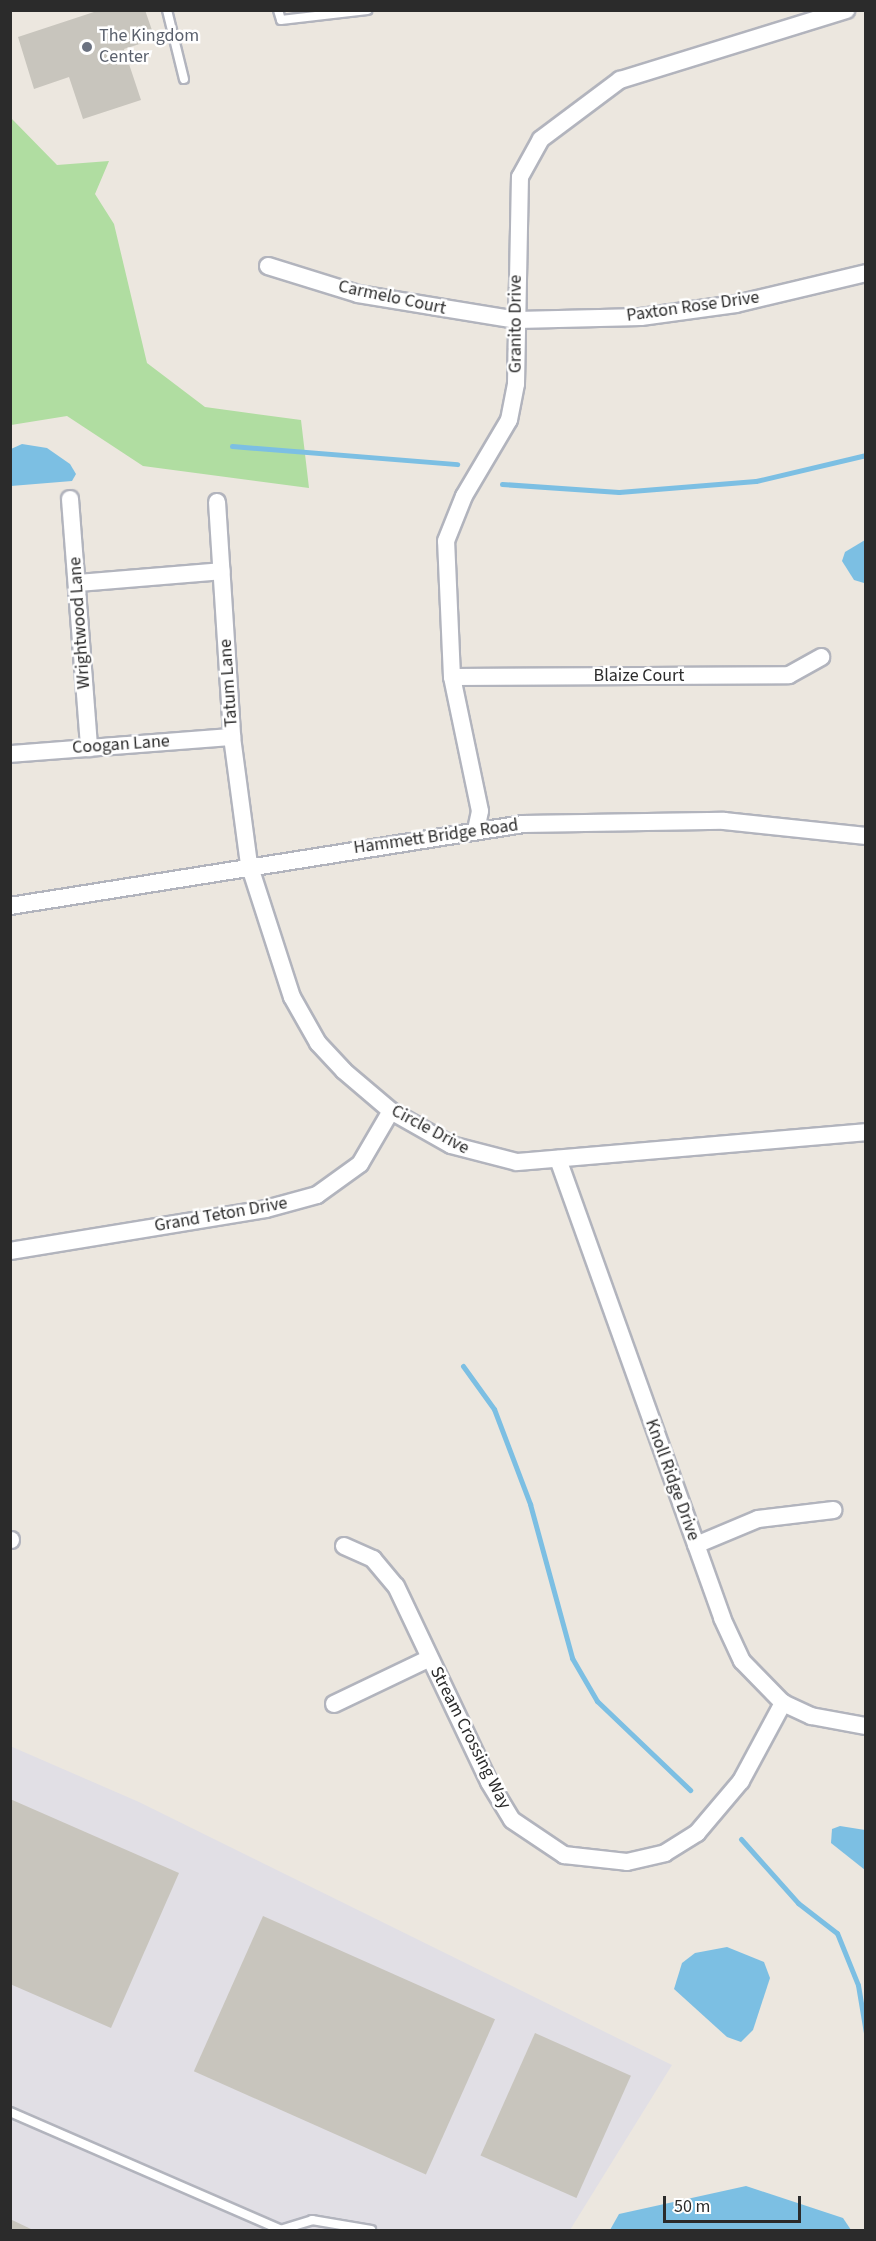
<!DOCTYPE html>
<html>
<head>
<meta charset="utf-8">
<style>
  body { margin:0 }
  #map { position:relative; width:876px; height:2241px; overflow:hidden; background:#ece7df; font-family:"Source Sans 3",sans-serif }
  div>[style] { position:absolute }
  .industrial>* { inset:0; background:#e1dfe5 }
  .green>* { inset:0; background:#b0dda1 }
  .water>* { inset:0; background:#7cbfe3 }
  .stream>* { height:5px; margin:-2.5px; padding:0 2.5px; transform-origin:2.5px; border-radius:2.5px; background:#7cbfe3 }
  .building>* { inset:0; background:#c8c5bd; transform-origin:0 0 }
  .roads { filter:drop-shadow(2px 0 #b2b4bd) drop-shadow(-2px 0 #b2b4bd) drop-shadow(0 2px #b2b4bd) drop-shadow(0 -2px #b2b4bd) }
  .service>* { height:8px; margin:-4px; padding:0 4px; transform-origin:4px; border-radius:4px; background:#fff }
  .minor>* { height:16px; margin:-8px; padding:0 8px; transform-origin:8px; border-radius:8px; background:#fff }
  .dots>* { width:16px; height:16px; translate:-50% -50%; box-sizing:border-box; border:3px solid #fff; border-radius:50% }
  span { translate:-50% -50%; white-space:nowrap; text-align:center; line-height:1.15; -webkit-text-stroke:5px #fff; paint-order:stroke }
  .worship-label { font-size:18px; color:#5b616d }
  .left { translate:0 -50%; text-align:left }
  .street-label { font-size:18px; color:#2b2b2b }
  .frame { position:absolute; inset:0; border:12px solid #2b2b2b; pointer-events:none }
  .scale { position:absolute; left:663px; top:2196px; width:138px; height:27px; box-sizing:border-box; border:3px solid #2b2b2b; border-top:0; padding-left:8px; font-size:18px; line-height:21px; white-space:nowrap; color:#2b2b2b; -webkit-text-stroke:4px #fff; paint-order:stroke }
</style>
</head>
<body>
<div id="map">
  <div class="industrial">
    <i style="clip-path:polygon(10px 1746px,139px 1802px,672px 2065px,570px 2230px,11px 2230px)"></i>
  </div>
  <div class="green">
    <i style="clip-path:polygon(11px 118px,57px 165px,109px 161px,95px 194px,114px 224px,147px 363px,205px 407px,301px 420px,309px 488px,143px 466px,67px 416px,11px 425px)"></i>
  </div>
  <div class="water">
    <i style="clip-path:polygon(22px 444px,47px 448px,70px 464px,76px 474px,72px 481px,11px 486px,11px 449px)"></i>
    <i style="clip-path:polygon(865px 540px,866px 583px,864px 583px,854px 580px,842px 561px,845px 552px)"></i>
    <i style="clip-path:polygon(840px 1826px,865px 1830px,865px 1870px,831px 1843px,832px 1829px)"></i>
    <i style="clip-path:polygon(727px 1947px,764px 1962px,770px 1978px,753px 2030px,741px 2042px,727px 2037px,674px 1989px,682px 1963px,695px 1953px)"></i>
    <i style="clip-path:polygon(746px 2186px,843px 2218px,851px 2230px,610px 2230px,619px 2214px)"></i>
  </div>
  <div class="stream">
    <i style="left:232px;top:446px;width:226px;rotate:4.6deg"></i>
    <i style="left:502px;top:484px;width:117px;rotate:3.9deg"></i>
    <i style="left:619px;top:492px;width:137px;rotate:-4.6deg"></i>
    <i style="left:756px;top:481px;width:113px;rotate:-13.3deg"></i>
    <i style="left:463px;top:1366px;width:53px;rotate:54.2deg"></i>
    <i style="left:494px;top:1409px;width:102px;rotate:69.2deg"></i>
    <i style="left:530px;top:1504px;width:160px;rotate:74.7deg"></i>
    <i style="left:572px;top:1658px;width:50px;rotate:59.8deg"></i>
    <i style="left:597px;top:1701px;width:129px;rotate:43.7deg"></i>
    <i style="left:741px;top:1839px;width:86px;rotate:48.3deg"></i>
    <i style="left:798px;top:1903px;width:49px;rotate:37.6deg"></i>
    <i style="left:837px;top:1933px;width:56px;rotate:68deg"></i>
    <i style="left:858px;top:1985px;width:49px;rotate:80.5deg"></i>
  </div>
  <div class="building">
    <i style="clip-path:polygon(100px 10px,145px 10px,155px 39px,124px 49px,141px 100px,83px 119px,69px 77px,34px 89px,18px 37px)"></i>
    <i style="clip-path:polygon(10px 1799px,179px 1873px,111px 2028px,10px 1984px)"></i>
    <i style="left:263px;top:1916px;width:254px;height:170px;rotate:24deg"></i>
    <i style="left:535px;top:2033px;width:105px;height:134px;rotate:24deg"></i>
    <i style="clip-path:polygon(10px 2219px,33px 2230px,10px 2230px)"></i>
  </div>
  <div class="roads">
    <div class="service">
      <i style="left:167px;top:10px;width:71px;rotate:76.2deg"></i>
      <i style="left:278px;top:10px;width:10px;rotate:73deg"></i>
      <i style="left:281px;top:20px;width:87px;rotate:-6.6deg"></i>
      <i style="left:10px;top:2112px;width:296px;rotate:23.5deg"></i>
      <i style="left:280px;top:2230px;width:34px;rotate:-17deg"></i>
      <i style="left:312px;top:2220px;width:60px;rotate:9.6deg"></i>
    </div>
    <div class="minor">
      <i style="left:268px;top:266px;width:94px;rotate:17.3deg"></i>
      <i style="left:358px;top:294px;width:161px;rotate:9.3deg"></i>
      <i style="left:517px;top:320px;width:124px;rotate:-1.4deg"></i>
      <i style="left:641px;top:317px;width:96px;rotate:-7.8deg"></i>
      <i style="left:736px;top:304px;width:134px;rotate:-13.4deg"></i>
      <i style="left:70px;top:499px;width:250px;rotate:85.6deg"></i>
      <i style="left:217px;top:502px;width:235px;rotate:86.3deg"></i>
      <i style="left:232px;top:737px;width:128px;rotate:82.4deg"></i>
      <i style="left:249px;top:864px;width:140px;rotate:72.1deg"></i>
      <i style="left:292px;top:997px;width:53px;rotate:60.5deg"></i>
      <i style="left:318px;top:1043px;width:38px;rotate:47deg"></i>
      <i style="left:344px;top:1071px;width:62px;rotate:40.4deg"></i>
      <i style="left:391px;top:1111px;width:69px;rotate:29.5deg"></i>
      <i style="left:451px;top:1145px;width:68px;rotate:14.4deg"></i>
      <i style="left:517px;top:1162px;width:350px;rotate:-4.9deg"></i>
      <i style="left:77px;top:583px;width:145px;rotate:-4.7deg"></i>
      <i style="left:452px;top:677px;width:337px;rotate:-0.3deg"></i>
      <i style="left:789px;top:675px;width:37px;rotate:-29deg"></i>
      <i style="left:10px;top:754px;width:223px;rotate:-4.4deg"></i>
      <i style="left:476px;top:830px;width:19px;rotate:-78deg"></i>
      <i style="left:480px;top:811px;width:137px;rotate:-101.8deg"></i>
      <i style="left:452px;top:677px;width:136px;rotate:-92.5deg"></i>
      <i style="left:446px;top:541px;width:48px;rotate:-68.2deg"></i>
      <i style="left:464px;top:496px;width:88px;rotate:-59.4deg"></i>
      <i style="left:509px;top:420px;width:37px;rotate:-79deg"></i>
      <i style="left:516px;top:384px;width:207px;rotate:-88.9deg"></i>
      <i style="left:520px;top:177px;width:43px;rotate:-61.1deg"></i>
      <i style="left:541px;top:139px;width:99px;rotate:-36.8deg"></i>
      <i style="left:620px;top:80px;width:237px;rotate:-17.2deg"></i>
      <i style="left:10px;top:906px;width:520px;rotate:-9.08deg"></i>
      <i style="left:523px;top:824px;width:201px;rotate:-0.9deg"></i>
      <i style="left:724px;top:821px;width:143px;rotate:6deg"></i>
      <i style="left:558px;top:1159px;width:487px;rotate:70.3deg"></i>
      <i style="left:722px;top:1618px;width:47px;rotate:65.1deg"></i>
      <i style="left:742px;top:1661px;width:59px;rotate:45.7deg"></i>
      <i style="left:783px;top:1703px;width:31px;rotate:25deg"></i>
      <i style="left:811px;top:1716px;width:56px;rotate:10.3deg"></i>
      <i style="left:10px;top:1251px;width:259px;rotate:-9.3deg"></i>
      <i style="left:266px;top:1209px;width:53px;rotate:-15.4deg"></i>
      <i style="left:317px;top:1195px;width:53px;rotate:-35.8deg"></i>
      <i style="left:360px;top:1164px;width:61px;rotate:-59.7deg"></i>
      <i style="left:10px;top:1540px;width:1px"></i>
      <i style="left:696px;top:1545px;width:67px;rotate:-22.8deg"></i>
      <i style="left:758px;top:1519px;width:76px;rotate:-6.8deg"></i>
      <i style="left:344px;top:1546px;width:32px;rotate:24deg"></i>
      <i style="left:373px;top:1559px;width:35px;rotate:50deg"></i>
      <i style="left:396px;top:1586px;width:217px;rotate:64.6deg"></i>
      <i style="left:489px;top:1782px;width:44px;rotate:58.8deg"></i>
      <i style="left:512px;top:1820px;width:63px;rotate:33.9deg"></i>
      <i style="left:564px;top:1855px;width:63px;rotate:6.3deg"></i>
      <i style="left:627px;top:1862px;width:39px;rotate:-13deg"></i>
      <i style="left:665px;top:1853px;width:38px;rotate:-32deg"></i>
      <i style="left:697px;top:1833px;width:68px;rotate:-49.8deg"></i>
      <i style="left:741px;top:1781px;width:89px;rotate:-61.7deg"></i>
      <i style="left:334px;top:1704px;width:106px;rotate:-25.6deg"></i>
    </div>
  </div>
  <div class="dots">
    <i style="left:87px;top:47px;background:#6b7280"></i>
  </div>
  <div class="worship-label">
    <span class="left" style="left:99px;top:47px">The Kingdom<br>Center</span>
  </div>
  <div class="street-label">
    <span style="left:392px;top:298px;rotate:12deg">Carmelo Court</span>
    <span style="left:693px;top:307px;rotate:-8deg">Paxton Rose Drive</span>
    <span style="left:516px;top:324px;rotate:-90deg">Granito Drive</span>
    <span style="left:80px;top:623px;rotate:-94deg">Wrightwood Lane</span>
    <span style="left:639px;top:676px">Blaize Court</span>
    <span style="left:229px;top:683px;rotate:-94deg">Tatum Lane</span>
    <span style="left:121px;top:745px;rotate:-4deg">Coogan Lane</span>
    <span style="left:436px;top:837px;rotate:-8deg">Hammett Bridge Road</span>
    <span style="left:430px;top:1130px;rotate:28deg">Circle Drive</span>
    <span style="left:221px;top:1215px;rotate:-10deg">Grand Teton Drive</span>
    <span style="left:672px;top:1480px;rotate:70deg">Knoll Ridge Drive</span>
    <span style="left:470px;top:1738px;rotate:63deg">Stream Crossing Way</span>
  </div>
  <div class="frame"></div>
  <div class="scale">50 m</div>
</div>
</body>
</html>
